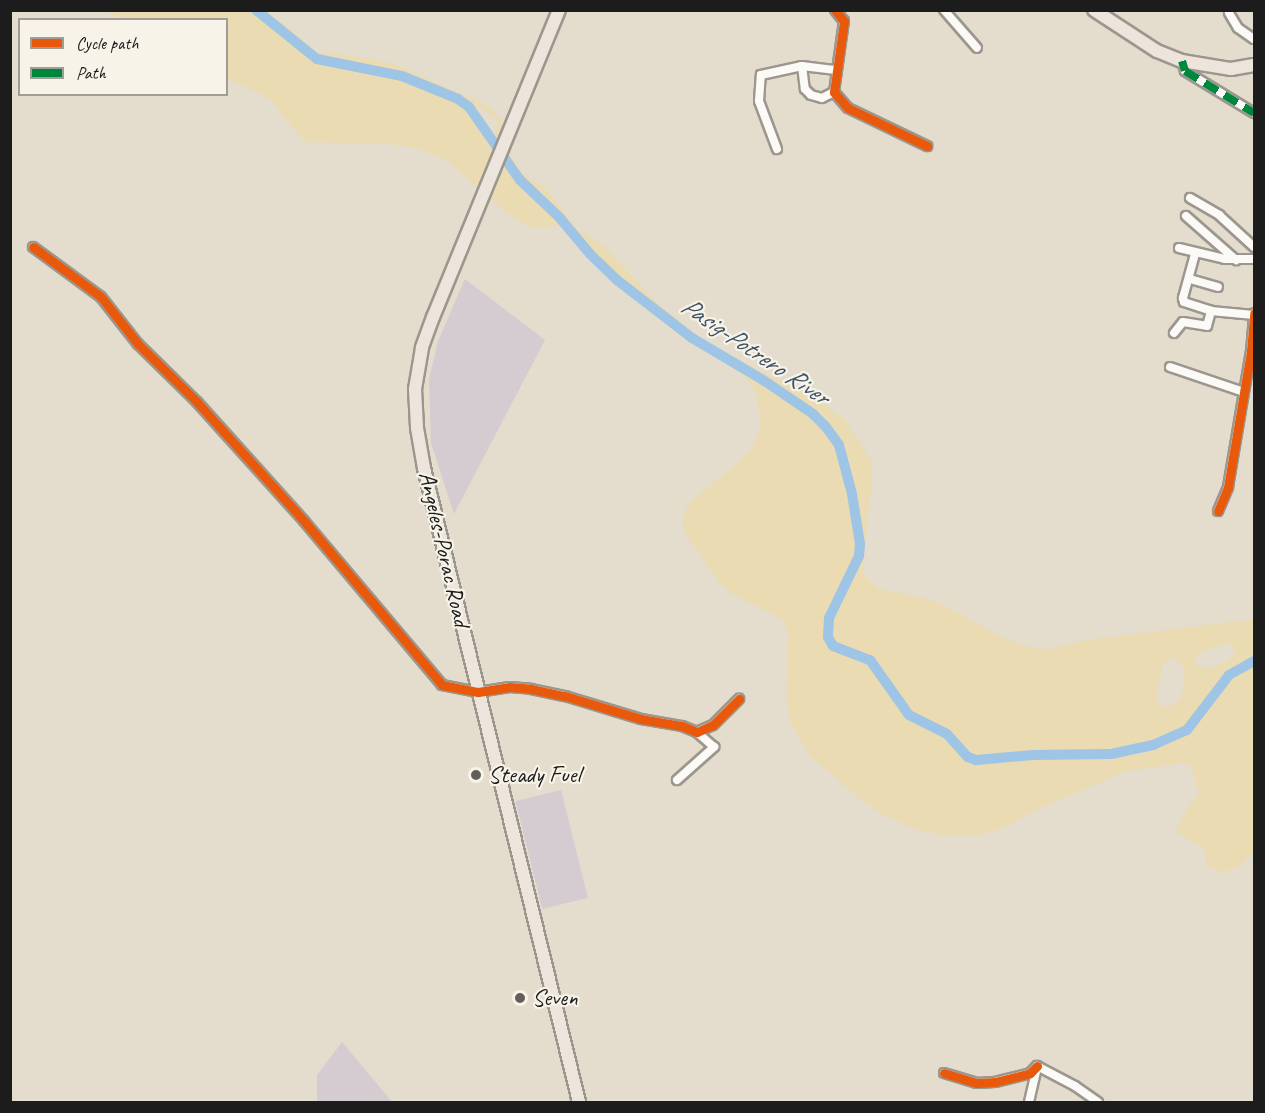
<!DOCTYPE html>
<html>
<head>
<meta charset="utf-8">
<style>
  body { margin:0 }
  #map { position:relative; width:1265px; height:1113px; overflow:hidden; background:#e4dccc; font-family:Caveat,sans-serif }
  div>[style] { position:absolute }
  .industrial>* { inset:0; background:#d5ccd2; transform-origin:0 0 }
  .sand>* { inset:0; background:#eadbb3 }
  .river>* { height:10px; margin:-5px; padding:0 5px; transform-origin:5px; border-radius:5px; background:#9ec4e6 }
  .roads { filter:drop-shadow(2px 0 #9c978e) drop-shadow(-2px 0 #9c978e) drop-shadow(0 2px #9c978e) drop-shadow(0 -2px #9c978e) }
  .street>* { height:8px; margin:-4px; padding:0 4px; transform-origin:4px; border-radius:4px; background:#fbfaf7 }
  .primary>* { height:12px; margin:-6px; padding:0 6px; transform-origin:6px; border-radius:6px; background:#ede4dc }
  .quiet>* { height:8px; margin-top:-4px; transform-origin:0; background:repeating-linear-gradient(90deg,#00873e 0 15px,transparent 0 23px) }
  .cycleway>* { height:9px; margin:-4.5px; padding:0 4.5px; transform-origin:4.5px; border-radius:4.5px; background:#e8590c }
  .dots>* { width:16px; height:16px; translate:-50% -50%; box-sizing:border-box; border:3px solid #f7f3e8; border-radius:50% }
  span { translate:-50% -50%; white-space:nowrap; text-align:center; line-height:1.15; -webkit-text-stroke:4.5px #f7f3e8; paint-order:stroke }
  .street-label { font-size:24px; color:#1c1c1c }
  .poi-label { font-size:24px; color:#1c1c1c }
  .left { translate:0 -50%; text-align:left }
  .water-label { font-size:26px; color:#3f5367; font-style:italic }
  .frame { position:absolute; inset:0; border:12px solid #1c1c1c; pointer-events:none }
  .legend { position:absolute; left:18px; top:18px; width:210px; height:78px; box-sizing:border-box; background:#f7f3e8; border:2px solid #9f9d96; margin:0; padding:8px 10px; list-style:none; font-size:18px; color:#1c1c1c }
  .legend li { display:flex; align-items:center; gap:12px; height:30px }
  .legend b { width:30px; border:2px solid #9f9d96 }
</style>
</head>
<body>
<div id="map">
  <div class="industrial">
    <i style="clip-path:polygon(465px 279px,545px 340px,454px 514px,431px 443px,429px 379px,438px 341px)"></i>
    <i style="left:561px;top:790px;width:111px;height:47px;rotate:76deg"></i>
    <i style="clip-path:polygon(342px 1042px,392px 1102px,317px 1102px,317px 1075px)"></i>
  </div>
  <div class="sand">
    <i style="clip-path:polygon(evenodd,104px 11px,267px 11px,317px 52px,376px 59px,399px 66px,489px 106px,501px 120px,515px 164px,523px 174px,547px 190px,577px 229px,603px 245px,658px 304px,707px 343px,822px 402px,846px 421px,871px 460px,872px 481px,863px 563px,865px 577px,879px 589px,920px 597px,946px 606px,999px 636px,1031px 648px,1047px 649px,1094px 639px,1254px 619px,1254px 851px,1239px 867px,1220px 873px,1208px 866px,1203px 848px,1177px 833px,1177px 825px,1199px 792px,1192px 768px,1186px 763px,1127px 771px,1040px 808px,1000px 829px,982px 835px,944px 835px,917px 830px,882px 814px,860px 799px,810px 756px,791px 724px,787px 707px,788px 634px,783px 620px,731px 593px,720px 583px,684px 532px,682px 523px,685px 510px,691px 501px,738px 463px,752px 448px,758px 435px,761px 422px,759px 409px,755px 390px,744px 375px,676px 331px,612px 283px,560px 225px,540px 228px,527px 226px,507px 213px,446px 160px,416px 148px,390px 144px,305px 142px,271px 101px,258px 92px,227px 79px,226px 20px,121px 19px,104px 11px,481px 108px,499px 123px,495px 135px,476px 112px,477px 109px,481px 108px,104px 11px,1229px 642px,1235px 652px,1227px 662px,1210px 668px,1197px 666px,1195px 662px,1197px 657px,1204px 651px,1229px 642px,104px 11px,1172px 657px,1184px 666px,1184px 688px,1181px 699px,1166px 708px,1158px 703px,1156px 696px,1163px 665px,1172px 657px)"></i>
  </div>
  <div class="river">
    <i style="left:256px;top:10px;width:78px;rotate:38.8deg"></i>
    <i style="left:317px;top:59px;width:87px;rotate:11.3deg"></i>
    <i style="left:402px;top:76px;width:61px;rotate:22.3deg"></i>
    <i style="left:458px;top:99px;width:14px;rotate:36deg"></i>
    <i style="left:469px;top:107px;width:89px;rotate:55.1deg"></i>
    <i style="left:520px;top:180px;width:54px;rotate:43.5deg"></i>
    <i style="left:559px;top:217px;width:48px;rotate:50deg"></i>
    <i style="left:590px;top:254px;width:37px;rotate:44deg"></i>
    <i style="left:617px;top:280px;width:95px;rotate:37.7deg"></i>
    <i style="left:692px;top:338px;width:82px;rotate:30.6deg"></i>
    <i style="left:763px;top:380px;width:60px;rotate:34.2deg"></i>
    <i style="left:813px;top:414px;width:18px;rotate:45deg"></i>
    <i style="left:826px;top:427px;width:22px;rotate:54deg"></i>
    <i style="left:839px;top:445px;width:51px;rotate:75.1deg"></i>
    <i style="left:852px;top:494px;width:51px;rotate:80.9deg"></i>
    <i style="left:860px;top:544px;width:12px;rotate:95deg"></i>
    <i style="left:859px;top:556px;width:69px;rotate:115.8deg"></i>
    <i style="left:829px;top:618px;width:19px;rotate:93deg"></i>
    <i style="left:828px;top:637px;width:10px;rotate:61deg"></i>
    <i style="left:833px;top:646px;width:40px;rotate:21deg"></i>
    <i style="left:870px;top:660px;width:67px;rotate:54.7deg"></i>
    <i style="left:909px;top:715px;width:42px;rotate:26.6deg"></i>
    <i style="left:947px;top:734px;width:31px;rotate:48deg"></i>
    <i style="left:968px;top:757px;width:9px;rotate:21deg"></i>
    <i style="left:976px;top:760px;width:57px;rotate:-5deg"></i>
    <i style="left:1033px;top:755px;width:78px;rotate:-0.7deg"></i>
    <i style="left:1111px;top:754px;width:43px;rotate:-12.1deg"></i>
    <i style="left:1153px;top:745px;width:37px;rotate:-24deg"></i>
    <i style="left:1187px;top:730px;width:69px;rotate:-52.6deg"></i>
    <i style="left:1229px;top:675px;width:29px;rotate:-29deg"></i>
  </div>
  <div class="roads">
    <div class="street">
      <i style="left:835px;top:10px;width:14px;rotate:51deg"></i>
      <i style="left:844px;top:21px;width:72px;rotate:98deg"></i>
      <i style="left:834px;top:92px;width:21px;rotate:49deg"></i>
      <i style="left:848px;top:108px;width:88px;rotate:25.7deg"></i>
      <i style="left:944px;top:10px;width:50px;rotate:49deg"></i>
      <i style="left:1229px;top:13px;width:17px;rotate:59deg"></i>
      <i style="left:1238px;top:28px;width:19px;rotate:35deg"></i>
      <i style="left:1182px;top:61px;width:10px;rotate:73deg"></i>
      <i style="left:1185px;top:71px;width:81px;rotate:31.3deg"></i>
      <i style="left:802px;top:66px;width:34px;rotate:7deg"></i>
      <i style="left:777px;top:149px;width:51px;rotate:-110.6deg"></i>
      <i style="left:759px;top:101px;width:26px;rotate:-86deg"></i>
      <i style="left:761px;top:75px;width:42px;rotate:-12.4deg"></i>
      <i style="left:802px;top:66px;width:23px;rotate:83deg"></i>
      <i style="left:805px;top:89px;width:8px;rotate:45deg"></i>
      <i style="left:811px;top:95px;width:11px;rotate:15deg"></i>
      <i style="left:822px;top:98px;width:13px;rotate:-27deg"></i>
      <i style="left:1190px;top:198px;width:34px;rotate:30deg"></i>
      <i style="left:1219px;top:215px;width:47px;rotate:42.4deg"></i>
      <i style="left:1186px;top:216px;width:67px;rotate:41.3deg"></i>
      <i style="left:33px;top:247px;width:84px;rotate:36.3deg"></i>
      <i style="left:101px;top:297px;width:60px;rotate:51.8deg"></i>
      <i style="left:138px;top:344px;width:83px;rotate:44.5deg"></i>
      <i style="left:197px;top:402px;width:160px;rotate:48deg"></i>
      <i style="left:304px;top:521px;width:214px;rotate:49.9deg"></i>
      <i style="left:442px;top:685px;width:37px;rotate:11deg"></i>
      <i style="left:478px;top:692px;width:32px;rotate:-9deg"></i>
      <i style="left:510px;top:687px;width:21px;rotate:5deg"></i>
      <i style="left:531px;top:689px;width:35px;rotate:12deg"></i>
      <i style="left:565px;top:696px;width:79px;rotate:16.8deg"></i>
      <i style="left:641px;top:719px;width:42px;rotate:9.7deg"></i>
      <i style="left:682px;top:726px;width:16px;rotate:22deg"></i>
      <i style="left:697px;top:732px;width:17px;rotate:-24deg"></i>
      <i style="left:713px;top:725px;width:37px;rotate:-45deg"></i>
      <i style="left:1179px;top:248px;width:47px;rotate:13.4deg"></i>
      <i style="left:1225px;top:259px;width:29px"></i>
      <i style="left:1195px;top:254px;width:46px;rotate:105.3deg"></i>
      <i style="left:1183px;top:298px;width:4px;rotate:76deg"></i>
      <i style="left:1184px;top:302px;width:28px;rotate:18deg"></i>
      <i style="left:1211px;top:311px;width:43px;rotate:5.3deg"></i>
      <i style="left:1190px;top:279px;width:29px;rotate:16deg"></i>
      <i style="left:1174px;top:333px;width:14px;rotate:-51deg"></i>
      <i style="left:1183px;top:322px;width:24px;rotate:9deg"></i>
      <i style="left:1207px;top:326px;width:16px;rotate:-75deg"></i>
      <i style="left:1170px;top:367px;width:78px;rotate:18.7deg"></i>
      <i style="left:1218px;top:511px;width:26px;rotate:-67deg"></i>
      <i style="left:1228px;top:487px;width:138px;rotate:-80.4deg"></i>
      <i style="left:1251px;top:351px;width:38px;rotate:-85deg"></i>
      <i style="left:677px;top:780px;width:50px;rotate:-41.7deg"></i>
      <i style="left:714px;top:747px;width:23px;rotate:-139deg"></i>
      <i style="left:1037px;top:1066px;width:43px;rotate:27.8deg"></i>
      <i style="left:1075px;top:1086px;width:28px;rotate:35deg"></i>
      <i style="left:944px;top:1073px;width:34px;rotate:17deg"></i>
      <i style="left:977px;top:1083px;width:18px;rotate:-3deg"></i>
      <i style="left:995px;top:1082px;width:36px;rotate:-14deg"></i>
      <i style="left:1030px;top:1073px;width:10px;rotate:-45deg"></i>
      <i style="left:1029px;top:1102px;width:37px;rotate:-77deg"></i>
    </div>
    <div class="primary">
      <i style="left:559px;top:10px;width:332px;rotate:112.3deg"></i>
      <i style="left:433px;top:317px;width:33px;rotate:110deg"></i>
      <i style="left:422px;top:348px;width:42px;rotate:99.7deg"></i>
      <i style="left:415px;top:389px;width:39px;rotate:87deg"></i>
      <i style="left:417px;top:428px;width:41px;rotate:80.1deg"></i>
      <i style="left:424px;top:468px;width:653px;rotate:76.26deg"></i>
      <i style="left:1094px;top:10px;width:75px;rotate:33.1deg"></i>
      <i style="left:1157px;top:51px;width:27px;rotate:22deg"></i>
      <i style="left:1182px;top:61px;width:50px;rotate:9.3deg"></i>
      <i style="left:1231px;top:69px;width:23px;rotate:-10deg"></i>
    </div>
  </div>
  <div class="quiet">
    <i style="left:1182px;top:61px;width:10px;rotate:73deg"></i>
    <i style="left:1185px;top:71px;width:81px;rotate:31.3deg"></i>
  </div>
  <div class="cycleway">
    <i style="left:835px;top:10px;width:14px;rotate:51deg"></i>
    <i style="left:844px;top:21px;width:72px;rotate:98deg"></i>
    <i style="left:834px;top:92px;width:21px;rotate:49deg"></i>
    <i style="left:848px;top:108px;width:88px;rotate:25.7deg"></i>
    <i style="left:33px;top:247px;width:84px;rotate:36.3deg"></i>
    <i style="left:101px;top:297px;width:60px;rotate:51.8deg"></i>
    <i style="left:138px;top:344px;width:83px;rotate:44.5deg"></i>
    <i style="left:197px;top:402px;width:160px;rotate:48deg"></i>
    <i style="left:304px;top:521px;width:214px;rotate:49.9deg"></i>
    <i style="left:442px;top:685px;width:37px;rotate:11deg"></i>
    <i style="left:478px;top:692px;width:32px;rotate:-9deg"></i>
    <i style="left:510px;top:687px;width:21px;rotate:5deg"></i>
    <i style="left:531px;top:689px;width:35px;rotate:12deg"></i>
    <i style="left:565px;top:696px;width:79px;rotate:16.8deg"></i>
    <i style="left:641px;top:719px;width:42px;rotate:9.7deg"></i>
    <i style="left:682px;top:726px;width:16px;rotate:22deg"></i>
    <i style="left:697px;top:732px;width:17px;rotate:-24deg"></i>
    <i style="left:713px;top:725px;width:37px;rotate:-45deg"></i>
    <i style="left:1218px;top:511px;width:26px;rotate:-67deg"></i>
    <i style="left:1228px;top:487px;width:138px;rotate:-80.4deg"></i>
    <i style="left:1251px;top:351px;width:38px;rotate:-85deg"></i>
    <i style="left:944px;top:1073px;width:34px;rotate:17deg"></i>
    <i style="left:977px;top:1083px;width:18px;rotate:-3deg"></i>
    <i style="left:995px;top:1082px;width:36px;rotate:-14deg"></i>
    <i style="left:1030px;top:1073px;width:10px;rotate:-45deg"></i>
  </div>
  <div class="dots">
    <i style="left:476px;top:775px;background:#625f5a"></i>
    <i style="left:520px;top:998px;background:#625f5a"></i>
  </div>
  <div class="street-label">
    <span style="left:444px;top:549px;rotate:77deg">Angeles-Porac Road</span>
  </div>
  <div class="poi-label">
    <span class="left" style="left:488px;top:775px">Steady Fuel</span>
    <span class="left" style="left:532px;top:998px">Seven</span>
  </div>
  <div class="water-label">
    <span style="left:755px;top:351px;rotate:34deg">Pasig-Potrero River</span>
  </div>
  <div class="frame"></div>
  <ul class="legend">
  <li><b style="height:8px;background:#e8590c"></b>Cycle path</li>
  <li><b style="height:8px;background:#00873e"></b>Path</li>
  </ul>
</div>
</body>
</html>
